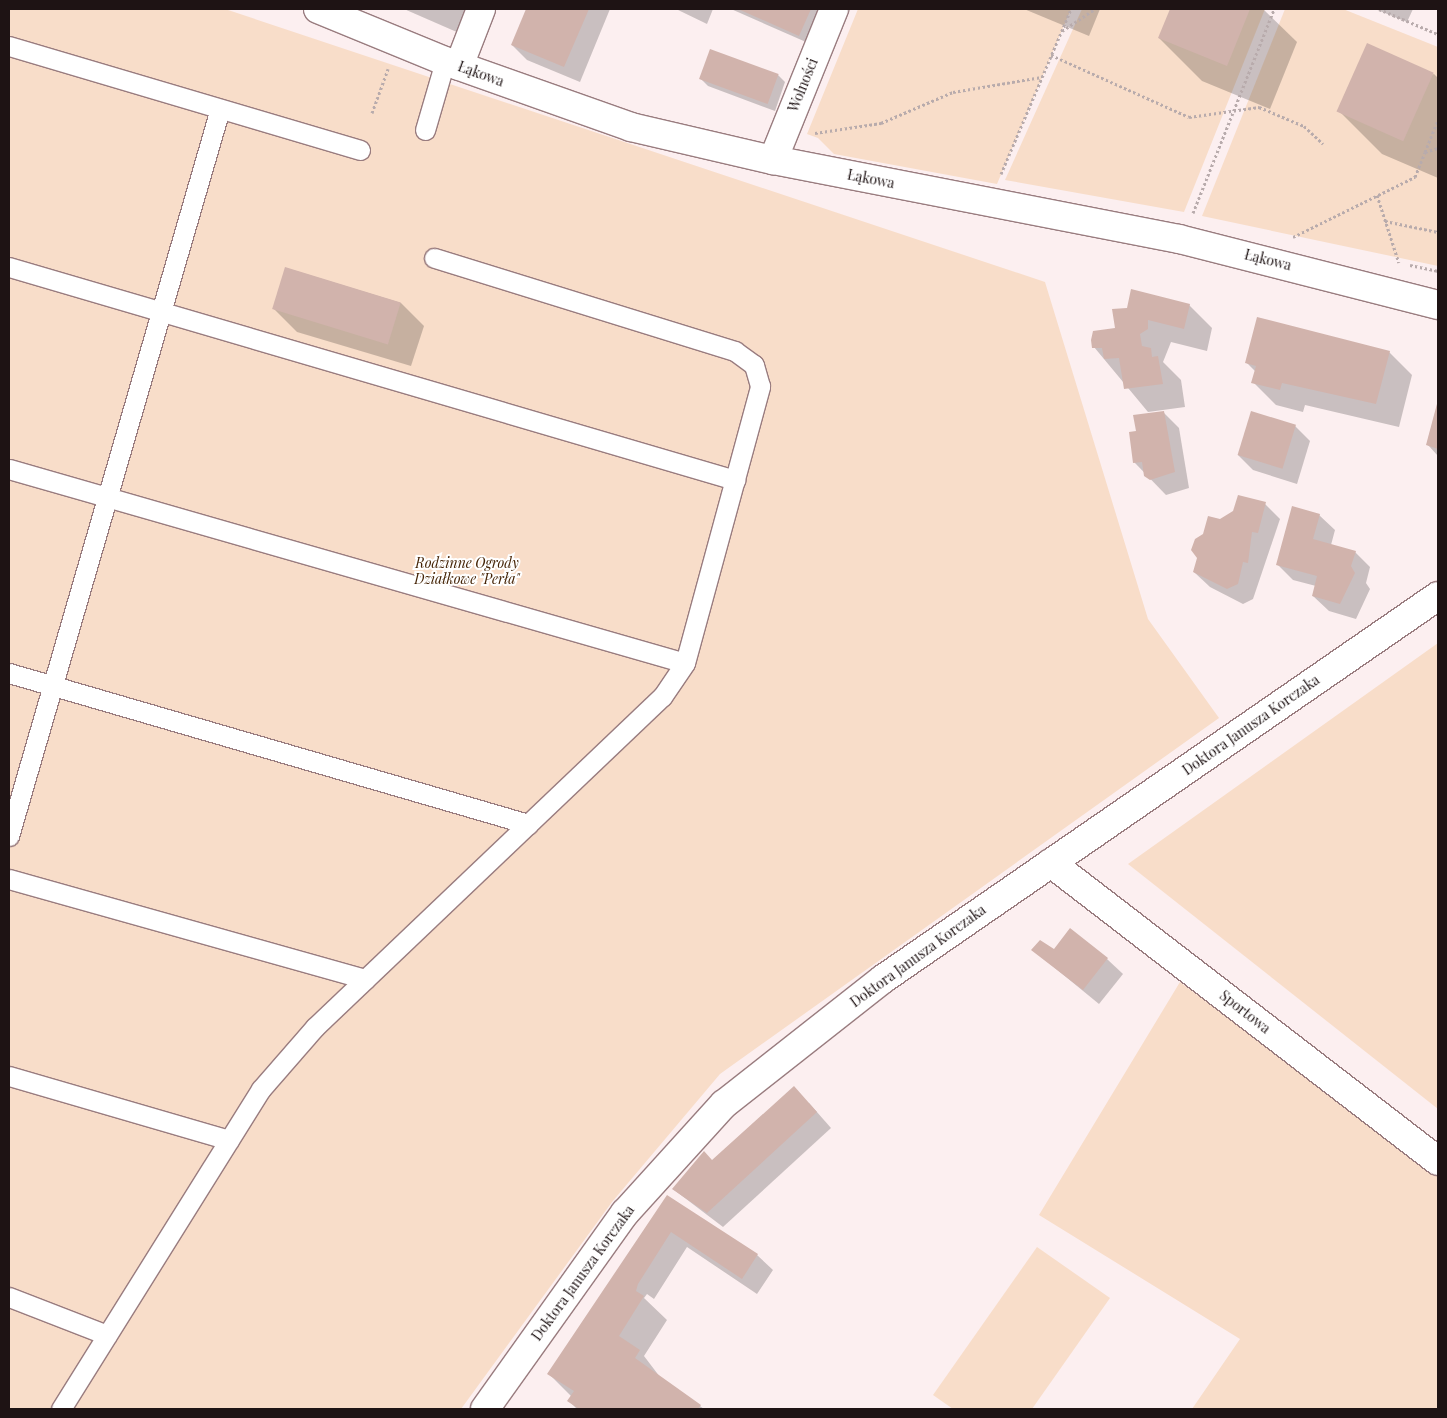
<!DOCTYPE html>
<html>
<head>
<meta charset="utf-8">
<style>
  body { margin:0 }
  #map { position:relative; width:1447px; height:1418px; overflow:hidden; background:#fceff0; font-family:"Playfair Display",serif }
  div>[style] { position:absolute }
  .green>* { inset:0; background:#f8ddc9 }
  .shadow>* { inset:0; background:#0003 }
  .building>* { inset:0; background:#d1b3ac; transform-origin:0 0 }
  .path>* { height:3px; margin-top:-1.5px; transform-origin:0; background:repeating-linear-gradient(90deg,#b8abac 0 2.5px,transparent 0 5px) }
  .roads { filter:drop-shadow(1px 0 #997c7f) drop-shadow(-1px 0 #997c7f) drop-shadow(0 1px #997c7f) drop-shadow(0 -1px #997c7f) }
  .service>* { height:19px; margin:-9.5px; padding:0 9.5px; transform-origin:9.5px; border-radius:9.5px; background:#fff }
  .minor>* { height:28px; margin:-14px; padding:0 14px; transform-origin:14px; border-radius:14px; background:#fff }
  .tertiary>* { height:28px; margin:-14px; padding:0 14px; transform-origin:14px; border-radius:14px; background:#fff }
  span { translate:-50% -50%; white-space:nowrap; text-align:center; line-height:1.15; -webkit-text-stroke:4px #fff; paint-order:stroke }
  .street-label { font-size:14px; color:#1e1314 }
  .park-label { font-size:14px; color:#442305; font-style:italic }
  .frame { position:absolute; inset:0; border:10px solid #1e1314; pointer-events:none }
</style>
</head>
<body>
<div id="map">
  <div class="green">
    <i style="clip-path:polygon(9px 9px,225px 9px,1045px 282px,1148px 619px,1219px 718px,720px 1074px,612px 1202px,461px 1409px,9px 1409px)"></i>
    <i style="clip-path:polygon(858px 9px,1071px 9px,997px 184px,834px 154px,818px 138px,807px 134px)"></i>
    <i style="clip-path:polygon(1082px 9px,1265px 9px,1184px 212px,1005px 180px)"></i>
    <i style="clip-path:polygon(1285px 9px,1343px 9px,1438px 47px,1438px 266px,1202px 216px)"></i>
    <i style="clip-path:polygon(1438px 643px,1438px 1109px,1128px 864px)"></i>
    <i style="clip-path:polygon(1180px 982px,1438px 1177px,1438px 1409px,1192px 1409px,1240px 1339px,1039px 1215px)"></i>
    <i style="clip-path:polygon(1037px 1247px,1110px 1298px,1032px 1409px,953px 1409px,933px 1395px)"></i>
  </div>
  <div class="shadow">
    <i style="clip-path:polygon(404px 9px,469px 9px,459px 33px)"></i>
    <i style="clip-path:polygon(527px 9px,610px 9px,580px 82px,527px 60px,512px 45px)"></i>
    <i style="clip-path:polygon(676px 9px,713px 9px,707px 24px)"></i>
    <i style="clip-path:polygon(731px 9px,821px 9px,806px 42px)"></i>
    <i style="clip-path:polygon(1024px 9px,1100px 9px,1089px 36px)"></i>
    <i style="clip-path:polygon(1171px 9px,1263px 9px,1297px 42px,1270px 109px,1202px 81px,1159px 38px)"></i>
    <i style="clip-path:polygon(1375px 9px,1413px 9px,1407px 22px)"></i>
    <i style="clip-path:polygon(1434px 74px,1438px 78px,1438px 178px,1382px 154px,1339px 111px)"></i>
    <i style="clip-path:polygon(778px 75px,785px 82px,775px 111px,708px 86px,701px 79px)"></i>
    <i style="clip-path:polygon(286px 268px,401px 303px,424px 326px,411px 366px,297px 332px,274px 309px)"></i>
    <i style="clip-path:polygon(1189px 305px,1212px 328px,1207px 351px,1171px 342px,1163px 362px,1181px 380px,1185px 407px,1148px 412px,1094px 347px,1117px 329px)"></i>
    <i style="clip-path:polygon(1389px 352px,1412px 375px,1399px 427px,1305px 405px,1303px 412px,1276px 405px,1253px 382px,1256px 372px,1246px 362px)"></i>
    <i style="clip-path:polygon(1438px 403px,1438px 456px,1428px 445px)"></i>
    <i style="clip-path:polygon(1164px 413px,1179px 428px,1189px 488px,1166px 495px,1134px 462px,1137px 432px)"></i>
    <i style="clip-path:polygon(1295px 426px,1310px 441px,1297px 484px,1253px 470px,1238px 455px)"></i>
    <i style="clip-path:polygon(1265px 504px,1280px 519px,1253px 599px,1243px 604px,1210px 587px,1194px 572px,1204px 535px,1234px 512px)"></i>
    <i style="clip-path:polygon(1319px 515px,1335px 530px,1331px 545px,1355px 552px,1370px 567px,1366px 583px,1370px 589px,1356px 619px,1329px 611px,1313px 596px,1316px 586px,1293px 580px,1277px 564px)"></i>
    <i style="clip-path:polygon(1033px 950px,1107px 959px,1123px 974px,1099px 1004px)"></i>
    <i style="clip-path:polygon(809px 1103px,831px 1128px,723px 1227px,673px 1189px)"></i>
    <i style="clip-path:polygon(667px 1197px,757px 1255px,773px 1270px,757px 1294px,687px 1247px,654px 1299px,647px 1294px,644px 1298px,667px 1320px,644px 1356px,660px 1377px,704px 1409px,577px 1409px,569px 1401px,572px 1397px,549px 1374px)"></i>
  </div>
  <div class="building">
    <i style="clip-path:polygon(526px 9px,589px 9px,564px 67px,511px 45px)"></i>
    <i style="clip-path:polygon(738px 9px,811px 9px,799px 36px)"></i>
    <i style="clip-path:polygon(1170px 9px,1250px 9px,1227px 66px,1158px 38px)"></i>
    <i style="left:1367px;top:43px;width:73px;height:75px;rotate:24deg"></i>
    <i style="left:710px;top:49px;width:73px;height:32px;rotate:20deg"></i>
    <i style="left:285px;top:267px;width:121px;height:44px;rotate:17deg"></i>
    <i style="clip-path:polygon(1131px 289px,1190px 304px,1184px 329px,1148px 320px,1148px 329px,1140px 334px,1142px 346px,1151px 348px,1152px 357px,1158px 356px,1163px 384px,1124px 389px,1119px 358px,1104px 359px,1102px 348px,1092px 348px,1091px 340px,1093px 331px,1115px 328px,1112px 309px,1127px 308px)"></i>
    <i style="clip-path:polygon(1257px 317px,1390px 351px,1376px 404px,1282px 383px,1280px 390px,1251px 383px,1256px 366px,1245px 363px)"></i>
    <i style="clip-path:polygon(1438px 400px,1438px 449px,1426px 445px)"></i>
    <i style="clip-path:polygon(1164px 411px,1175px 472px,1150px 480px,1144px 476px,1142px 462px,1133px 463px,1129px 432px,1136px 431px,1133px 415px)"></i>
    <i style="left:1251px;top:411px;width:47px;height:46px;rotate:17deg"></i>
    <i style="clip-path:polygon(1238px 495px,1266px 502px,1258px 533px,1252px 532px,1248px 563px,1243px 562px,1238px 584px,1227px 589px,1193px 572px,1197px 558px,1191px 550px,1195px 539px,1203px 534px,1208px 516px,1220px 519px,1233px 511px)"></i>
    <i style="clip-path:polygon(1292px 506px,1320px 514px,1313px 539px,1356px 551px,1351px 566px,1355px 573px,1340px 604px,1312px 596px,1317px 576px,1276px 565px)"></i>
    <i style="clip-path:polygon(1070px 928px,1108px 958px,1083px 990px,1031px 950px,1040px 940px,1054px 949px)"></i>
    <i style="clip-path:polygon(794px 1086px,817px 1112px,707px 1213px,672px 1189px,704px 1151px,712px 1160px)"></i>
    <i style="clip-path:polygon(667px 1195px,758px 1254px,742px 1279px,671px 1232px,638px 1284px,636px 1291px,644px 1296px,619px 1336px,640px 1350px,635px 1358px,701px 1405px,698px 1409px,579px 1409px,567px 1401px,574px 1391px,547px 1374px)"></i>
  </div>
  <div class="path">
    <i style="left:1379px;top:9px;width:64px;rotate:23deg"></i>
    <i style="left:1062px;top:31px;width:40px;rotate:-34deg"></i>
    <i style="left:1051px;top:55px;width:151px;rotate:24.2deg"></i>
    <i style="left:1189px;top:117px;width:71px;rotate:-8.1deg"></i>
    <i style="left:1259px;top:107px;width:49px;rotate:22.9deg"></i>
    <i style="left:1304px;top:126px;width:26px;rotate:43deg"></i>
    <i style="left:372px;top:113px;width:47px;rotate:-70deg"></i>
    <i style="left:815px;top:133px;width:67px;rotate:-8.6deg"></i>
    <i style="left:881px;top:123px;width:78px;rotate:-23.3deg"></i>
    <i style="left:953px;top:92px;width:90px;rotate:-9.6deg"></i>
    <i style="left:1425px;top:152px;width:35px;rotate:-68deg"></i>
    <i style="left:1001px;top:174px;width:179px;rotate:-67deg"></i>
    <i style="left:1377px;top:195px;width:71px;rotate:72.1deg"></i>
    <i style="left:1193px;top:213px;width:219px;rotate:-68.3deg"></i>
    <i style="left:1385px;top:221px;width:54px;rotate:11.7deg"></i>
    <i style="left:1293px;top:237px;width:136px;rotate:-26.2deg"></i>
    <i style="left:1415px;top:177px;width:27px;rotate:-68deg"></i>
    <i style="left:1425px;top:152px;width:14px;rotate:-17deg"></i>
    <i style="left:1410px;top:265px;width:29px;rotate:12deg"></i>
  </div>
  <div class="roads">
    <div class="service">
      <i style="left:9px;top:46px;width:366px;rotate:16.5deg"></i>
      <i style="left:425px;top:130px;width:72px;rotate:-73.8deg"></i>
      <i style="left:9px;top:267px;width:757px;rotate:16.35deg"></i>
      <i style="left:9px;top:469px;width:703px;rotate:16.01deg"></i>
      <i style="left:9px;top:673px;width:541px;rotate:16.22deg"></i>
      <i style="left:9px;top:836px;width:757px;rotate:-73.82deg"></i>
      <i style="left:9px;top:879px;width:370px;rotate:15.7deg"></i>
      <i style="left:9px;top:1076px;width:229px;rotate:16.2deg"></i>
      <i style="left:9px;top:1297px;width:105px;rotate:21.2deg"></i>
      <i style="left:61px;top:1409px;width:377px;rotate:-58deg"></i>
      <i style="left:261px;top:1089px;width:82px;rotate:-48.9deg"></i>
      <i style="left:315px;top:1027px;width:479px;rotate:-43.6deg"></i>
      <i style="left:662px;top:697px;width:41px;rotate:-55.9deg"></i>
      <i style="left:685px;top:663px;width:287px;rotate:-74.8deg"></i>
      <i style="left:760px;top:386px;width:22px;rotate:-106deg"></i>
      <i style="left:754px;top:365px;width:24px;rotate:-144deg"></i>
      <i style="left:735px;top:351px;width:315px;rotate:-162.8deg"></i>
    </div>
    <div class="minor">
      <i style="left:459px;top:66px;width:61px;rotate:-68.9deg"></i>
      <i style="left:773px;top:160px;width:163px;rotate:-68deg"></i>
      <i style="left:1051px;top:863px;width:488px;rotate:37.6deg"></i>
    </div>
    <div class="tertiary">
      <i style="left:318px;top:9px;width:137px;rotate:22.3deg"></i>
      <i style="left:445px;top:61px;width:197px;rotate:19.5deg"></i>
      <i style="left:631px;top:127px;width:146px;rotate:13.1deg"></i>
      <i style="left:773px;top:160px;width:414px;rotate:11deg"></i>
      <i style="left:1179px;top:239px;width:267px;rotate:14.3deg"></i>
      <i style="left:485px;top:1409px;width:241px;rotate:-54.5deg"></i>
      <i style="left:625px;top:1213px;width:147px;rotate:-47.8deg"></i>
      <i style="left:724px;top:1104px;width:202px;rotate:-38.2deg"></i>
      <i style="left:883px;top:979px;width:674px;rotate:-34.61deg"></i>
    </div>
  </div>
  <div class="street-label">
    <span style="left:481px;top:74px;rotate:20deg">Łąkowa</span>
    <span style="left:803px;top:85px;rotate:-68deg">Wolności</span>
    <span style="left:871px;top:179px;rotate:11deg">Łąkowa</span>
    <span style="left:1268px;top:260px;rotate:14deg">Łąkowa</span>
    <span style="left:1251px;top:725px;rotate:-35deg">Doktora Janusza Korczaka</span>
    <span style="left:918px;top:956px;rotate:-36deg">Doktora Janusza Korczaka</span>
    <span style="left:1245px;top:1012px;rotate:38deg">Sportowa</span>
    <span style="left:583px;top:1273px;rotate:-54deg">Doktora Janusza Korczaka</span>
  </div>
  <div class="park-label">
    <span style="left:467px;top:571px">Rodzinne Ogrody<br>Działkowe "Perła"</span>
  </div>
  <div class="frame"></div>
</div>
</body>
</html>
